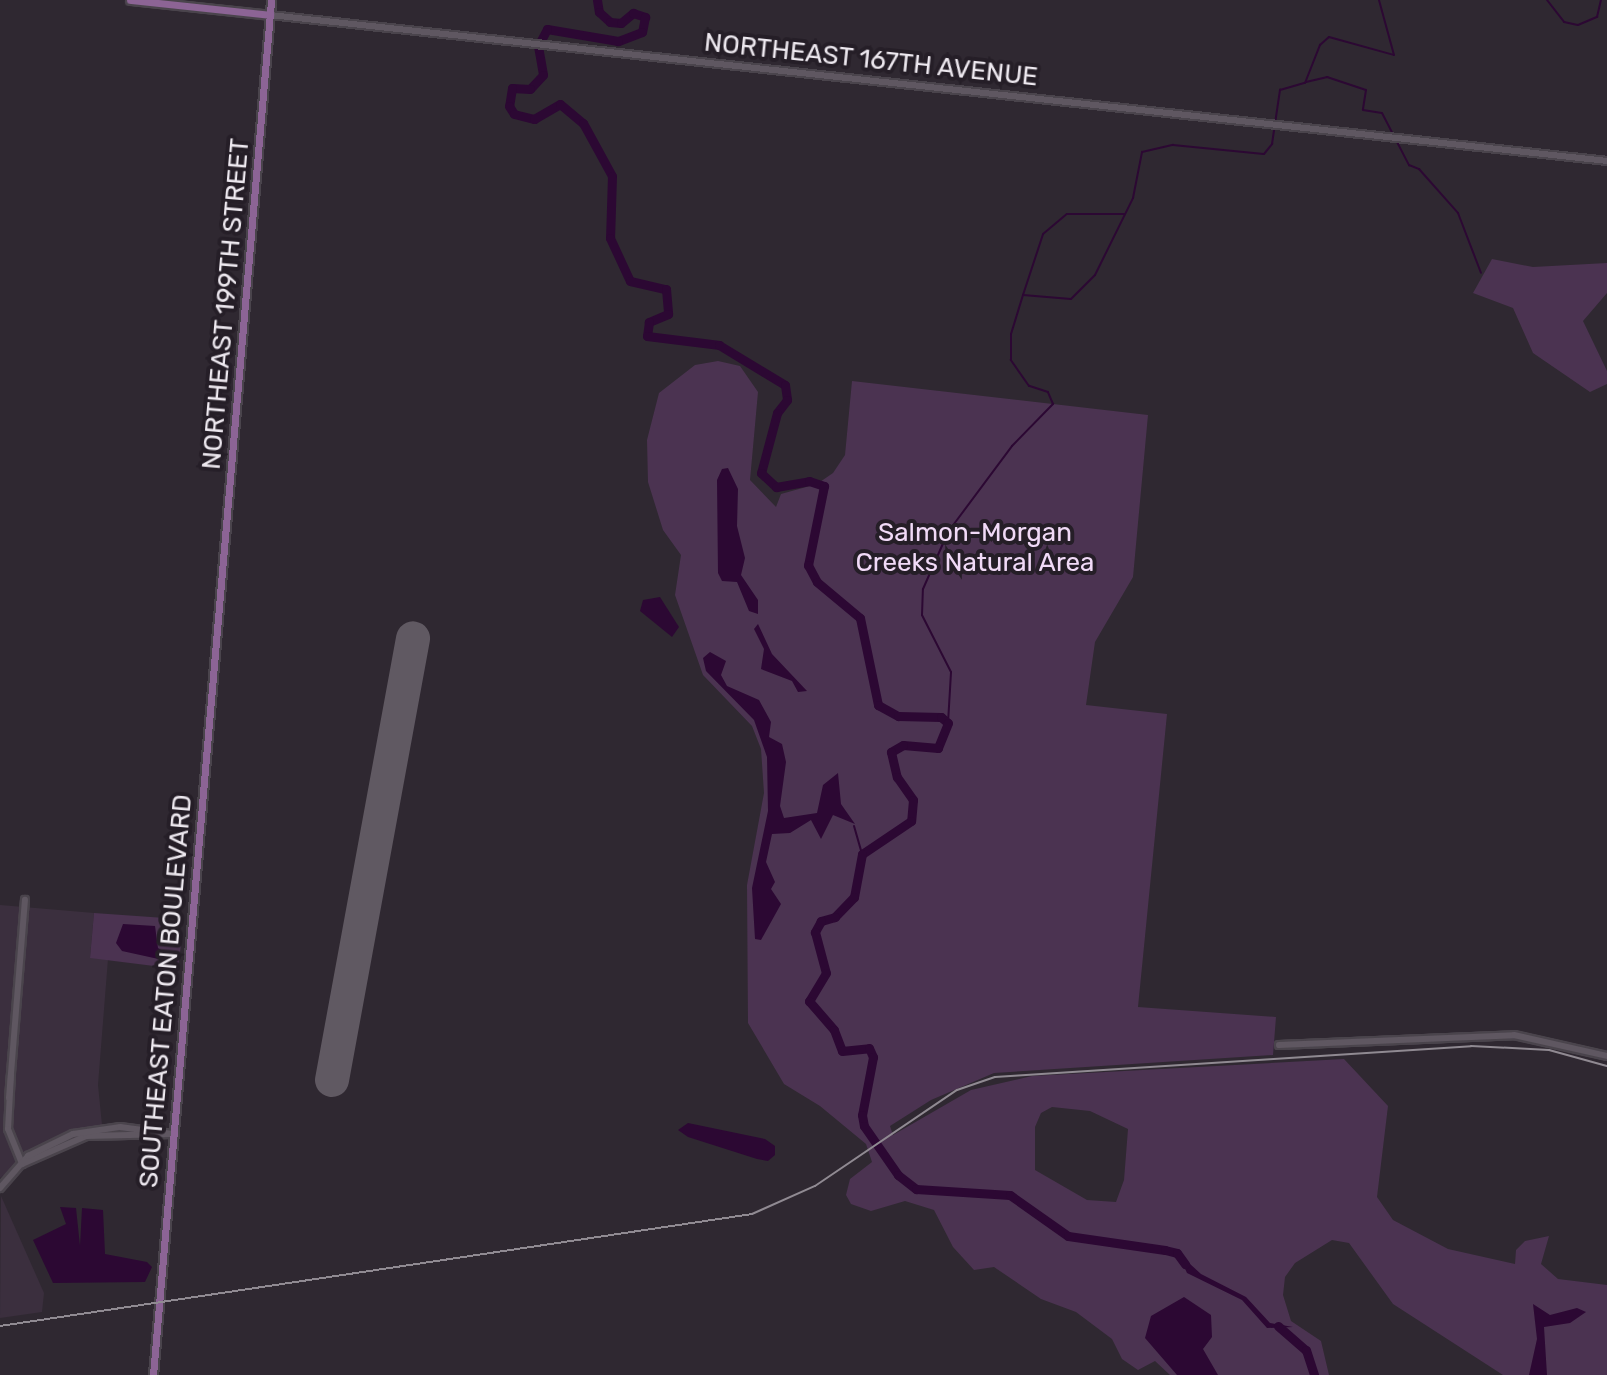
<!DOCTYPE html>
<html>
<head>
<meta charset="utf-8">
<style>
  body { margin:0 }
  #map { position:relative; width:1607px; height:1375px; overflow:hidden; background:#2f2831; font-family:Rubik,sans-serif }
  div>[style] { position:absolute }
  .built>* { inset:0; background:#3b2f3e }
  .green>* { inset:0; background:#4b3351 }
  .water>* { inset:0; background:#2c0833 }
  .stream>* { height:2px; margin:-1px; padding:0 1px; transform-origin:1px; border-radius:1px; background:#2c0833 }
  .river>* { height:9px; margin:-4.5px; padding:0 4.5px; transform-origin:4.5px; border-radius:4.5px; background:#2c0833 }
  .runway>* { height:34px; margin:-17px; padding:0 17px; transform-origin:17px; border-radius:17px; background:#605962 }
  .roads { filter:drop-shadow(2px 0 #4a444c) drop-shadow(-2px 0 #4a444c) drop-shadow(0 2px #4a444c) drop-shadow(0 -2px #4a444c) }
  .minor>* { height:6px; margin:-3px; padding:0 3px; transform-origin:3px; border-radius:3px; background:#5f5761 }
  .major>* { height:7px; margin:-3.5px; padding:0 3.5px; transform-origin:3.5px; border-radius:3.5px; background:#8c6495 }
  .rail>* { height:2px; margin:-1px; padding:0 1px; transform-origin:1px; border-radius:1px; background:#908a92 }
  span { translate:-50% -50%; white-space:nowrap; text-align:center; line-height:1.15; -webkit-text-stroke:8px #251e27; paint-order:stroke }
  .street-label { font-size:26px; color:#ede8ef }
  .park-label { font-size:26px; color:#f1daf7 }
</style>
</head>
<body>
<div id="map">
  <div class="built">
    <i style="clip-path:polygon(0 905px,94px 913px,90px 957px,108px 959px,98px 1085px,102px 1125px,53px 1138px,0 1178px)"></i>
    <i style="clip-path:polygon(1px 1196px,44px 1293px,42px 1312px,0 1318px)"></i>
  </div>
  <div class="green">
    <i style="clip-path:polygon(1492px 259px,1533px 267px,1607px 263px,1607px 293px,1583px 321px,1607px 371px,1607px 384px,1590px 392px,1533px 353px,1513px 308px,1473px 293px)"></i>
    <i style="clip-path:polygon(evenodd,718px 361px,740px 366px,758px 392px,750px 480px,776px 507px,781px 494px,817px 484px,833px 473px,845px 455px,852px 381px,1148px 415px,1133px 577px,1095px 642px,1086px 705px,1167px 714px,1138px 1007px,1276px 1017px,1273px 1055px,994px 1073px,931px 1100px,890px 1126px,893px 1135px,971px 1090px,1032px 1076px,1344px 1059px,1388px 1106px,1377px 1197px,1393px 1220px,1448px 1249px,1515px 1264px,1516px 1250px,1525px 1241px,1549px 1236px,1541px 1264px,1558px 1279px,1607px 1285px,1607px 1375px,1503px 1375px,1393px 1304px,1349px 1243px,1332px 1240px,1295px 1263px,1285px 1277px,1283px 1295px,1291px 1321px,1321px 1341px,1329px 1375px,1170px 1375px,1155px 1361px,1138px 1370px,1122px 1359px,1112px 1339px,1076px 1312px,1041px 1299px,994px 1267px,974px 1270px,953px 1247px,934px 1210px,905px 1201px,871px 1211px,851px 1204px,846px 1195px,850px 1179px,872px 1162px,866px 1144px,820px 1106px,784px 1084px,748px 1023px,747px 885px,764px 793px,761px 749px,752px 726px,703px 675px,675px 595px,681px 555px,663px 530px,648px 482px,647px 440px,659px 393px,695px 365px,718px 361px,1052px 1107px,1090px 1111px,1128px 1129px,1124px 1180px,1116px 1202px,1087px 1200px,1035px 1170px,1035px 1127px,1041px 1113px,1052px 1107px)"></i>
    <i style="clip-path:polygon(94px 913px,165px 918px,182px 936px,178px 969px,90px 958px)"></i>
  </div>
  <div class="water">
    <i style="clip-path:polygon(728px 468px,738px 489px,737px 526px,745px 558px,741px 575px,758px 600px,758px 614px,749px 611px,737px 582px,722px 581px,718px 573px,717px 480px,722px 469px)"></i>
    <i style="clip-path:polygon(660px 597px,679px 627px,672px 637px,640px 611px,643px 600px)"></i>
    <i style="clip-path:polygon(758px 624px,772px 654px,807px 691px,798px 692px,792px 681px,761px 669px,764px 649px,754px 629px)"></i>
    <i style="clip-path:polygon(710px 652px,726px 661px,721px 675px,727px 686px,759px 700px,771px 722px,769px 737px,782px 744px,786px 762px,780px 806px,784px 818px,817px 813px,823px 785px,838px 773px,841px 804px,855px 824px,833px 815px,821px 839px,811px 820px,790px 833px,772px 834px,766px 862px,775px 882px,771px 889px,781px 904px,761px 940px,755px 939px,752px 888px,768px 811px,767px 757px,754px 720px,706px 671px,703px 658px)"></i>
    <i style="clip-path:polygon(123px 924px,155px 926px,158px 948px,172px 957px,163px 960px,122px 951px,116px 943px)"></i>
    <i style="clip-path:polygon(688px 1123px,765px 1139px,775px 1146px,775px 1155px,768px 1161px,757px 1159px,688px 1137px,678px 1130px)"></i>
    <i style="clip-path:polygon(60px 1207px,76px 1208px,80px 1246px,82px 1208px,103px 1210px,105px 1254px,147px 1262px,152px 1267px,145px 1282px,53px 1283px,33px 1240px,66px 1224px)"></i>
    <i style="clip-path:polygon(1178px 1253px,1201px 1274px,1246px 1297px,1270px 1323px,1293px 1327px,1267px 1328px,1242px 1300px,1187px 1273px)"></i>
    <i style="clip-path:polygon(1184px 1297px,1211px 1315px,1212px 1337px,1203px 1349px,1218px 1375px,1177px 1375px,1145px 1338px,1151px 1316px)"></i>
    <i style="clip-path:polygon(1533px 1304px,1550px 1315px,1577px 1308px,1586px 1312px,1570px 1323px,1544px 1327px,1547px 1375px,1529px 1375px,1537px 1339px)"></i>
  </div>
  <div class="stream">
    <i style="left:1547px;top:0;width:28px;rotate:52deg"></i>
    <i style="left:1564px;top:22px;width:14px;rotate:12deg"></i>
    <i style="left:1578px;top:25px;width:21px;rotate:-23deg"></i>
    <i style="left:1597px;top:17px;width:17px;rotate:-77deg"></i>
    <i style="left:1306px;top:82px;width:22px;rotate:-13deg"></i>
    <i style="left:1327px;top:77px;width:41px;rotate:18.4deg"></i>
    <i style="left:1366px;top:90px;width:20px;rotate:99deg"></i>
    <i style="left:1363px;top:110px;width:19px;rotate:9deg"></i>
    <i style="left:1382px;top:113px;width:59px;rotate:62.6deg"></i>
    <i style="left:1409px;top:165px;width:11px;rotate:22deg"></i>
    <i style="left:1419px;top:169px;width:59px;rotate:48.4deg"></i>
    <i style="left:1458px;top:213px;width:64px;rotate:69deg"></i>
    <i style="left:1023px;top:295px;width:64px;rotate:-71.8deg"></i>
    <i style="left:1043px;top:234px;width:31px;rotate:-40deg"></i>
    <i style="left:1067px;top:214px;width:57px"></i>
    <i style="left:948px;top:723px;width:51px;rotate:-86.6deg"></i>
    <i style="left:951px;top:672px;width:64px;rotate:-117deg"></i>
    <i style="left:922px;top:615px;width:26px;rotate:-88deg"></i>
    <i style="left:923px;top:589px;width:62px;rotate:-66.3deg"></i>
    <i style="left:948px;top:532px;width:107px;rotate:-53.3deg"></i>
    <i style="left:1012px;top:446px;width:59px;rotate:-45.7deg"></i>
    <i style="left:1053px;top:404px;width:13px;rotate:-113deg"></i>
    <i style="left:1048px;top:392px;width:20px;rotate:-162deg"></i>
    <i style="left:1029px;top:386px;width:32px;rotate:-125deg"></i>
    <i style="left:1011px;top:360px;width:26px;rotate:-90deg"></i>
    <i style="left:1011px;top:334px;width:41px;rotate:-72.9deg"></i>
    <i style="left:1023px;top:295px;width:48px;rotate:4.8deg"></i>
    <i style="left:1071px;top:299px;width:34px;rotate:-45deg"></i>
    <i style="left:1095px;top:275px;width:86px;rotate:-63.7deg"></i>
    <i style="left:1133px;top:198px;width:47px;rotate:-78.9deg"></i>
    <i style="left:1142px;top:152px;width:32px;rotate:-13deg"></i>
    <i style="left:1173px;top:145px;width:91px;rotate:5.6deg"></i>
    <i style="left:1264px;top:154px;width:13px;rotate:-51deg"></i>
    <i style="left:1272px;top:144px;width:55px;rotate:-81.6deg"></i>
    <i style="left:1280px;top:90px;width:26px;rotate:-16deg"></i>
    <i style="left:1305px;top:83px;width:41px;rotate:-68.5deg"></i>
    <i style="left:1320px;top:45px;width:12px;rotate:-42deg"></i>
    <i style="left:1329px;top:37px;width:67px;rotate:15.5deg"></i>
    <i style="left:1394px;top:55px;width:57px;rotate:-105.3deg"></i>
    <i style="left:854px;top:826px;width:29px;rotate:74deg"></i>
  </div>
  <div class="river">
    <i style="left:597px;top:0;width:12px;rotate:81deg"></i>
    <i style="left:599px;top:12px;width:15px;rotate:42deg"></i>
    <i style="left:610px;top:22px;width:11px;rotate:5deg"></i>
    <i style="left:621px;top:23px;width:16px;rotate:-40deg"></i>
    <i style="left:633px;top:13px;width:13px;rotate:18deg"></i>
    <i style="left:645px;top:17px;width:15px;rotate:101deg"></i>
    <i style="left:642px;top:32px;width:26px;rotate:159deg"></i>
    <i style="left:618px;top:41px;width:72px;rotate:-170.4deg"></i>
    <i style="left:547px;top:29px;width:19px;rotate:118deg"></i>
    <i style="left:538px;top:46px;width:29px;rotate:80deg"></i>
    <i style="left:543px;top:75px;width:19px;rotate:133deg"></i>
    <i style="left:530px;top:89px;width:18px;rotate:-177deg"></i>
    <i style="left:512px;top:88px;width:18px;rotate:99deg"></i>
    <i style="left:509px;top:106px;width:9px;rotate:58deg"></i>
    <i style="left:514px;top:114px;width:21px;rotate:14deg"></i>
    <i style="left:534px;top:119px;width:30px;rotate:-30deg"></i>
    <i style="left:560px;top:104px;width:30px;rotate:40deg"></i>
    <i style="left:583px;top:123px;width:60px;rotate:61.3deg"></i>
    <i style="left:612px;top:176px;width:62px;rotate:91.8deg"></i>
    <i style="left:610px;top:238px;width:47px;rotate:65.1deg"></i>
    <i style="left:630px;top:281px;width:37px;rotate:13deg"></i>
    <i style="left:666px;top:289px;width:25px;rotate:85deg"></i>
    <i style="left:668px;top:314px;width:21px;rotate:157deg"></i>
    <i style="left:649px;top:322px;width:14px;rotate:98deg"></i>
    <i style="left:647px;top:336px;width:73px;rotate:7.1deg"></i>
    <i style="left:719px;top:345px;width:77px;rotate:31.2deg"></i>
    <i style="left:785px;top:385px;width:15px;rotate:82deg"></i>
    <i style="left:787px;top:400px;width:16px;rotate:128deg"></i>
    <i style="left:777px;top:413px;width:62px;rotate:104.9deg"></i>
    <i style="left:761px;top:473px;width:21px;rotate:43deg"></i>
    <i style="left:776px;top:487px;width:34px;rotate:-10deg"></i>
    <i style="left:809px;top:481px;width:16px;rotate:18deg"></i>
    <i style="left:824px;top:486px;width:81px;rotate:101.4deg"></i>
    <i style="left:808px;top:565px;width:19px;rotate:62deg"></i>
    <i style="left:817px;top:582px;width:56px;rotate:39.9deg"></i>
    <i style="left:860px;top:618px;width:89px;rotate:78.3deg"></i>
    <i style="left:878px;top:705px;width:23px;rotate:29deg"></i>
    <i style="left:898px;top:716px;width:43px;rotate:1.3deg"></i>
    <i style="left:941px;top:717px;width:9px;rotate:41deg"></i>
    <i style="left:948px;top:723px;width:27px;rotate:112deg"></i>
    <i style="left:938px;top:748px;width:35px;rotate:-175deg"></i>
    <i style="left:903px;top:745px;width:14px;rotate:150deg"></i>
    <i style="left:891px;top:752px;width:26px;rotate:77deg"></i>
    <i style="left:897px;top:777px;width:28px;rotate:55deg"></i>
    <i style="left:913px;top:800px;width:21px;rotate:95deg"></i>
    <i style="left:911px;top:821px;width:59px;rotate:146deg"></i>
    <i style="left:862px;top:854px;width:44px;rotate:100.5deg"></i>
    <i style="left:854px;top:897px;width:28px;rotate:134deg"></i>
    <i style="left:835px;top:917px;width:15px;rotate:164deg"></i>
    <i style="left:821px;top:921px;width:13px;rotate:119deg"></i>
    <i style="left:815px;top:932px;width:42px;rotate:75deg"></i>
    <i style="left:826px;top:973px;width:33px;rotate:121deg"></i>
    <i style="left:809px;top:1001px;width:38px;rotate:49deg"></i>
    <i style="left:834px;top:1030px;width:22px;rotate:69deg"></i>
    <i style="left:842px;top:1051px;width:27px;rotate:-6deg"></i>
    <i style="left:869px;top:1048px;width:10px;rotate:66deg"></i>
    <i style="left:873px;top:1057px;width:59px;rotate:100.7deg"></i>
    <i style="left:862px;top:1115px;width:11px;rotate:80deg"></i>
    <i style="left:864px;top:1126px;width:60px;rotate:55.2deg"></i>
    <i style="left:898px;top:1175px;width:23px;rotate:38deg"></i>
    <i style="left:916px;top:1189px;width:94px;rotate:3.7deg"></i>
    <i style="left:1010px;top:1195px;width:71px;rotate:35.3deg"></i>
    <i style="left:1068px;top:1236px;width:98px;rotate:8.2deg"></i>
    <i style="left:1165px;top:1250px;width:12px;rotate:14deg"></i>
    <i style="left:1177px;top:1253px;width:14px;rotate:54deg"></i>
    <i style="left:1278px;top:1326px;width:37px;rotate:41deg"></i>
    <i style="left:1306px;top:1350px;width:26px;rotate:72deg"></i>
  </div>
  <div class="runway">
    <i style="left:332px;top:1080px;width:449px;rotate:-79.6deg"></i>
  </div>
  <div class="roads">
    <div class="minor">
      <i style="left:270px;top:15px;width:1345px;rotate:6.23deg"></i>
      <i style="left:1279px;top:1045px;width:235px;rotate:-2.4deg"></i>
      <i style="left:1514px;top:1035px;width:95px;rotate:12.7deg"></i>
      <i style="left:11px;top:1074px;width:55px;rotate:93.1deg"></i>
      <i style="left:8px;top:1129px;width:38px;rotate:68deg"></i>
      <i style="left:9px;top:1098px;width:199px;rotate:-85.4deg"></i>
      <i style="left:22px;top:1164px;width:70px;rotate:-23.6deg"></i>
      <i style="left:86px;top:1136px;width:86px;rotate:-1.3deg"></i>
      <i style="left:0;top:1188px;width:43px;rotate:-48.8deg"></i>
      <i style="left:28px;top:1156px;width:50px;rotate:-26.1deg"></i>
      <i style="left:73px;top:1134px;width:48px;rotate:-8.5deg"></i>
      <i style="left:120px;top:1127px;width:53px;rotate:7.5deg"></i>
    </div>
    <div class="major">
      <i style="left:130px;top:0;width:141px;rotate:6.1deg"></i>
      <i style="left:153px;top:1375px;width:1380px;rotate:-85.09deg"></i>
    </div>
  </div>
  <div class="rail">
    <i style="left:0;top:1326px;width:760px;rotate:-8.47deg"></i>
    <i style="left:752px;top:1214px;width:69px;rotate:-24deg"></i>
    <i style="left:815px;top:1186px;width:171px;rotate:-34.1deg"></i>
    <i style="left:957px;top:1090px;width:40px;rotate:-18.9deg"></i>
    <i style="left:995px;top:1077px;width:477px;rotate:-3.7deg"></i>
    <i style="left:1471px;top:1046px;width:78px;rotate:2.9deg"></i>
    <i style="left:1549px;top:1050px;width:60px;rotate:15.4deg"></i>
  </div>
  <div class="street-label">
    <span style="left:871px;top:60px;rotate:6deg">NORTHEAST 167TH AVENUE</span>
    <span style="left:226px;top:304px;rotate:-85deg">NORTHEAST 199TH STREET</span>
    <span style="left:166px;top:991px;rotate:-85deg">SOUTHEAST EATON BOULEVARD</span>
  </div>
  <div class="park-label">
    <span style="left:975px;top:548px">Salmon-Morgan<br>Creeks Natural Area</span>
  </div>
</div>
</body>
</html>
